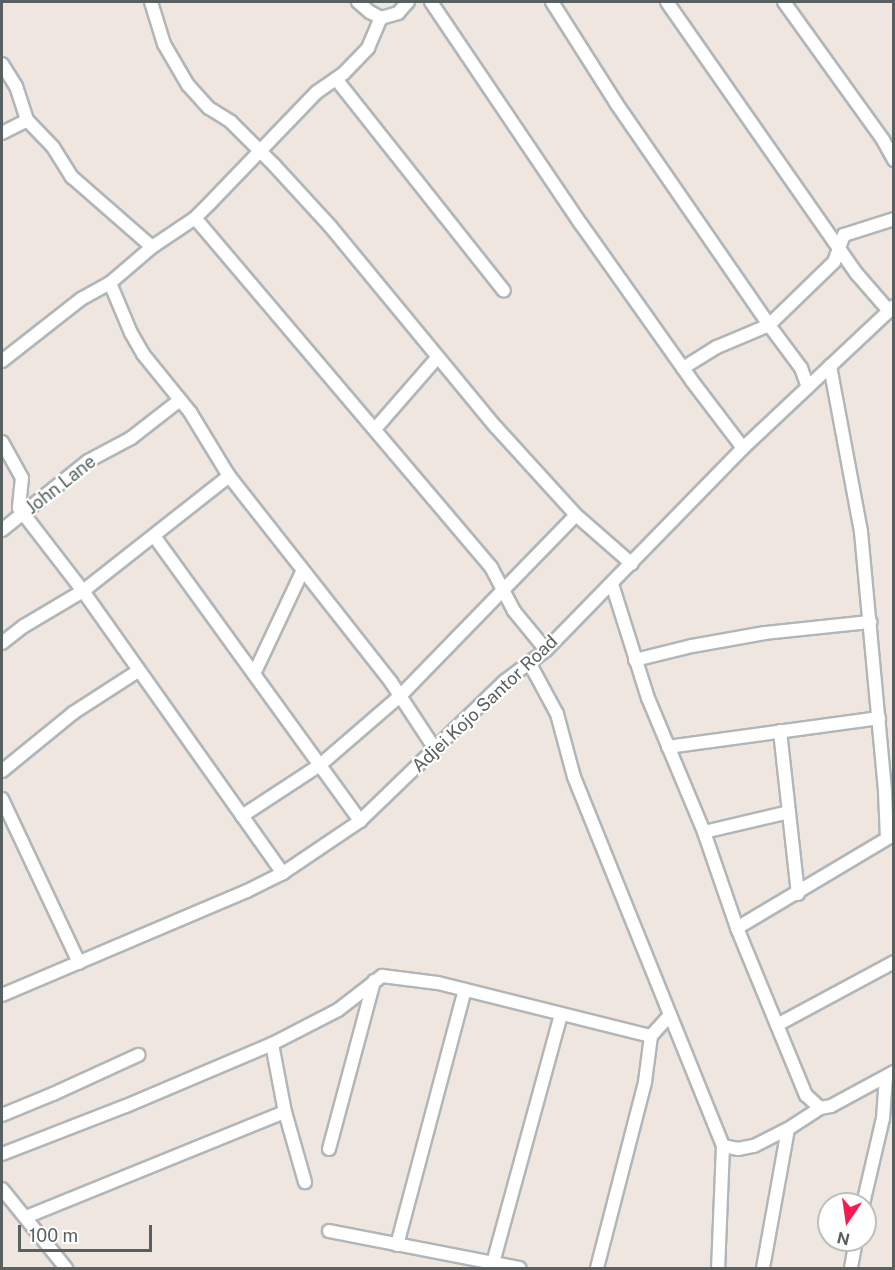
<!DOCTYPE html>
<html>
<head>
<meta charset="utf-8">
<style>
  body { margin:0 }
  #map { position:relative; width:895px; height:1270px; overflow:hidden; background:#eee6df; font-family:"Public Sans",sans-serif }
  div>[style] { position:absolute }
  .roads { filter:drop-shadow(2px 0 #b1b6b9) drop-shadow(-2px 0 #b1b6b9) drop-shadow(0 2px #b1b6b9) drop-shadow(0 -2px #b1b6b9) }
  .minor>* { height:12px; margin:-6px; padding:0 6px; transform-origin:6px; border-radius:6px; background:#fff }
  span { translate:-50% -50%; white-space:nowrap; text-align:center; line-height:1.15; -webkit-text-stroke:4.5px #fff; paint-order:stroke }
  .street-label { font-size:18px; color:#586062 }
  .frame { position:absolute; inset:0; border:3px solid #586062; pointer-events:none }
  .north { position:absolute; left:817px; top:1192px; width:60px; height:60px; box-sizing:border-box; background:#fff; border:2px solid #bcbfc0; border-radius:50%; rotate:193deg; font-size:16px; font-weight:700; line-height:24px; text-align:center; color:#586062 }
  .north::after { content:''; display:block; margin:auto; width:21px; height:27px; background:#fa1950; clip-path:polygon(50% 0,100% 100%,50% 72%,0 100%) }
  .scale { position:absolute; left:18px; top:1225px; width:134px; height:27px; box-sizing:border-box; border:3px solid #586062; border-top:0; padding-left:8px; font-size:18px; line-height:21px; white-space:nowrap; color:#586062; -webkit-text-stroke:4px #fff; paint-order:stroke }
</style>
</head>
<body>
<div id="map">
  <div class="roads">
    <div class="minor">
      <i style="left:151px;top:2px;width:44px;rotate:72.8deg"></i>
      <i style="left:164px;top:44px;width:48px;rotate:59.7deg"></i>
      <i style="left:188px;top:85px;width:31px;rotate:48deg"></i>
      <i style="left:209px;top:108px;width:26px;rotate:32deg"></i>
      <i style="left:231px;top:122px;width:62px;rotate:45deg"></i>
      <i style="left:275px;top:166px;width:81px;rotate:47.5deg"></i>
      <i style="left:330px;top:226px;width:259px;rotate:50.5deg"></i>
      <i style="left:495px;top:426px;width:120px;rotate:47.7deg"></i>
      <i style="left:576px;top:515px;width:74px;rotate:41.2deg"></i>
      <i style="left:358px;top:2px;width:16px;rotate:40deg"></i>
      <i style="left:370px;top:12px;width:13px;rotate:29deg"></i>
      <i style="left:431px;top:2px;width:268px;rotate:56deg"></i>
      <i style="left:581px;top:224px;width:192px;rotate:54.7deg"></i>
      <i style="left:692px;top:381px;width:84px;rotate:52.7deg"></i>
      <i style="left:552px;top:2px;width:120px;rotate:57.6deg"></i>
      <i style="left:616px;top:103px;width:270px;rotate:55.4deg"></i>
      <i style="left:769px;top:325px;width:54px;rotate:53.3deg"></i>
      <i style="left:801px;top:368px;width:20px;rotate:70deg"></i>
      <i style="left:667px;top:2px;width:332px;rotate:55.1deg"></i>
      <i style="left:857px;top:274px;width:49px;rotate:49.1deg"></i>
      <i style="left:784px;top:2px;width:170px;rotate:54.3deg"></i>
      <i style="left:883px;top:140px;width:23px;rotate:61deg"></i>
      <i style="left:2px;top:64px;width:26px;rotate:58deg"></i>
      <i style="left:16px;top:86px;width:36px;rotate:72deg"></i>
      <i style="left:27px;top:120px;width:37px;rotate:46deg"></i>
      <i style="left:53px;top:147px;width:36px;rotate:58deg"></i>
      <i style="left:72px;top:177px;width:106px;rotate:41.2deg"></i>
      <i style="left:152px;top:247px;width:52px;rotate:-34deg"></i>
      <i style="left:195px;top:218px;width:21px;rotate:-45deg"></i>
      <i style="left:210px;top:203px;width:154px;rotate:-46.1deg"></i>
      <i style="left:317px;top:92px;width:33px;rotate:-35deg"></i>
      <i style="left:344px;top:73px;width:35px;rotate:-46deg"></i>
      <i style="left:368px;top:48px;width:33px;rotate:-67deg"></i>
      <i style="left:381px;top:18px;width:18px;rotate:-16deg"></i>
      <i style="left:398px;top:13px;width:15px;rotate:-48deg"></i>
      <i style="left:336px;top:79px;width:270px;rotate:51.6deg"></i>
      <i style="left:2px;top:133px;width:28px;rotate:-27deg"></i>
      <i style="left:195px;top:218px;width:458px;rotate:49.7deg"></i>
      <i style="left:491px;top:567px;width:50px;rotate:62.4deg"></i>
      <i style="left:514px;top:611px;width:50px;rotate:50.6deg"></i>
      <i style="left:110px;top:283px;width:54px;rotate:67.2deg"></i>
      <i style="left:131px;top:333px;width:24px;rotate:60deg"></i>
      <i style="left:143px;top:354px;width:75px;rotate:51deg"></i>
      <i style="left:190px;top:412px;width:75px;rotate:58.6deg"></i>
      <i style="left:229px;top:476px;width:262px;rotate:51.8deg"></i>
      <i style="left:391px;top:682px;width:80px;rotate:56.7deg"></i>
      <i style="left:2px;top:361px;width:100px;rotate:-38.1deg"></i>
      <i style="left:81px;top:299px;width:33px;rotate:-29deg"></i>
      <i style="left:110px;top:283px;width:55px;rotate:-40.6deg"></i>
      <i style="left:830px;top:366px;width:169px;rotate:79.4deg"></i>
      <i style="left:861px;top:532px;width:261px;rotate:84.7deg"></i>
      <i style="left:885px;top:792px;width:46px;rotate:87.5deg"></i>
      <i style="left:683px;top:368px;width:40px;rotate:-32deg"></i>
      <i style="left:717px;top:347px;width:56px;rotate:-22.9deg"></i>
      <i style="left:769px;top:325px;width:91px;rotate:-44.1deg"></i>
      <i style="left:834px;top:262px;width:29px;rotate:-70deg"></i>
      <i style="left:844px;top:235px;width:52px;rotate:-17.7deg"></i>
      <i style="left:375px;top:429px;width:94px;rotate:-48.9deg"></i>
      <i style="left:2px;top:442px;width:41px;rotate:60.9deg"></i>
      <i style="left:22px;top:478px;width:30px;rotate:96deg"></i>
      <i style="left:19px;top:508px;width:105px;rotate:52.4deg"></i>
      <i style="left:83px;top:591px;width:346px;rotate:54.7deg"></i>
      <i style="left:2px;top:530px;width:110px;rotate:-38.7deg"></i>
      <i style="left:88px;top:461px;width:49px;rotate:-28.1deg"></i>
      <i style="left:131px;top:438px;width:62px;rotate:-37.8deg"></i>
      <i style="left:154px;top:536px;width:352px;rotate:54.1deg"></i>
      <i style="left:612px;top:584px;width:120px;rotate:72.5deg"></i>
      <i style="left:648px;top:698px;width:145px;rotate:67.3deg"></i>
      <i style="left:704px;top:832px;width:102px;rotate:71deg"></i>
      <i style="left:737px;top:928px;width:181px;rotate:67.6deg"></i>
      <i style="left:806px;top:1095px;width:19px;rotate:43deg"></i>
      <i style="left:2px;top:643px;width:28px;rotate:-38deg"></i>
      <i style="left:24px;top:626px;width:69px;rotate:-30.7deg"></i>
      <i style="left:83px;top:591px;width:186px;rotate:-38.2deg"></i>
      <i style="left:635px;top:660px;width:59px;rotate:-13.8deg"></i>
      <i style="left:692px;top:646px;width:74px;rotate:-10.1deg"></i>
      <i style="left:765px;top:633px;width:106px;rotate:-6deg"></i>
      <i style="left:530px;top:664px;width:57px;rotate:61.6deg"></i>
      <i style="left:557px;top:714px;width:65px;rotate:74.9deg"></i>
      <i style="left:574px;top:777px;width:398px;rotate:68deg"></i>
      <i style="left:723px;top:1146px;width:122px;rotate:92.3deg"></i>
      <i style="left:254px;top:674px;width:113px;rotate:-64.8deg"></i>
      <i style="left:780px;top:731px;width:164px;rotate:83.7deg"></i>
      <i style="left:668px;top:747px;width:213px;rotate:-7.8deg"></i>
      <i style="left:2px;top:771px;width:92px;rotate:-39.2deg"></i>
      <i style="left:73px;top:713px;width:77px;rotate:-32.9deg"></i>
      <i style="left:2px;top:799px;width:181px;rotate:64.8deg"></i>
      <i style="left:242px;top:816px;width:93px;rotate:-33.2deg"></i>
      <i style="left:320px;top:765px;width:106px;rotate:-40.8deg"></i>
      <i style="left:400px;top:696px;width:252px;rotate:-45.8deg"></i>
      <i style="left:704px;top:832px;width:87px;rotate:-13.2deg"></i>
      <i style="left:737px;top:928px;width:182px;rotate:-30.8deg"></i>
      <i style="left:2px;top:995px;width:266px;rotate:-23deg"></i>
      <i style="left:247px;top:891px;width:40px;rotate:-26.6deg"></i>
      <i style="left:283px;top:873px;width:93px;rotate:-34deg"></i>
      <i style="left:360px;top:821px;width:202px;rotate:-44deg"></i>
      <i style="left:505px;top:681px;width:51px;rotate:-37.1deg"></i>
      <i style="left:546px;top:650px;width:282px;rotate:-45.7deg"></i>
      <i style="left:743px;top:448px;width:207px;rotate:-43.2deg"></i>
      <i style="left:777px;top:1025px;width:133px;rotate:-28.3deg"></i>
      <i style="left:272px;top:1044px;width:69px;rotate:79.2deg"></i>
      <i style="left:285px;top:1112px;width:73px;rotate:74.1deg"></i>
      <i style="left:2px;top:1115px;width:55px;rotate:-22.4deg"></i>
      <i style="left:53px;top:1094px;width:94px;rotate:-24.6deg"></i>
      <i style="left:723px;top:1146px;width:15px;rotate:11deg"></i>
      <i style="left:738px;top:1149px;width:16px;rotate:-11deg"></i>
      <i style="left:754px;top:1146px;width:38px;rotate:-27deg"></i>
      <i style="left:788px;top:1129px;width:38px;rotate:-33deg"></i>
      <i style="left:820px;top:1108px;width:11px;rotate:-10deg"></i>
      <i style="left:831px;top:1106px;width:72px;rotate:-28.4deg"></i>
      <i style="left:329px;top:1149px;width:174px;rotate:-75deg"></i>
      <i style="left:2px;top:1154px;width:133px;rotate:-21.2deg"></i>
      <i style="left:126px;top:1106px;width:159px;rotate:-23deg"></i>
      <i style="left:272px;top:1044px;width:74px;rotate:-27.3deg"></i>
      <i style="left:338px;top:1010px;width:56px;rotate:-37.7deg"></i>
      <i style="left:382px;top:976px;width:56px;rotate:7.1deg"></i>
      <i style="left:438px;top:983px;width:219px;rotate:14deg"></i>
      <i style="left:2px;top:1189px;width:102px;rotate:51deg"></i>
      <i style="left:863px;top:1204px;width:88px;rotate:-76.9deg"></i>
      <i style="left:883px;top:1118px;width:41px;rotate:-85.8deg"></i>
      <i style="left:26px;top:1217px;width:279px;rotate:-22.1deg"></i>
      <i style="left:329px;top:1231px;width:194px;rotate:11deg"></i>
      <i style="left:397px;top:1245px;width:264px;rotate:-75.1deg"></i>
      <i style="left:493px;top:1263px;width:257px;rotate:-74.7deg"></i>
      <i style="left:597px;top:1268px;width:192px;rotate:-75.5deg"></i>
      <i style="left:645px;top:1082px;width:46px;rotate:-82.6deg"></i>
      <i style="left:651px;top:1036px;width:28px;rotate:-48deg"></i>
      <i style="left:763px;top:1268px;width:141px;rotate:-79.8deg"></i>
      <i style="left:851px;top:1268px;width:28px;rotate:-80deg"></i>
    </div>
  </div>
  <div class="street-label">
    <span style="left:61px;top:485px;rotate:-38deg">John Lane</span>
    <span style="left:485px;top:704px;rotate:-43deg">Adjei Kojo Santor Road</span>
  </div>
  <div class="frame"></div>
  <div class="north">N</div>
  <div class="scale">100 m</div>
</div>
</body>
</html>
